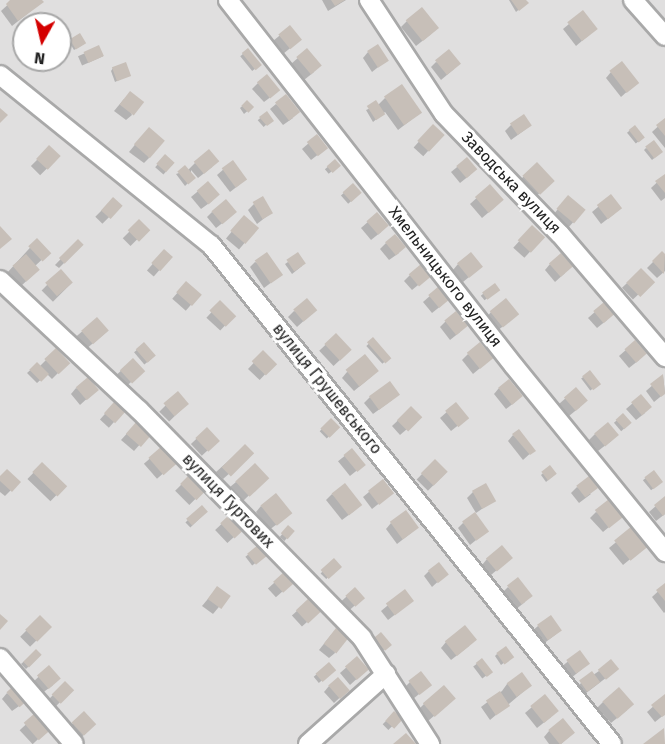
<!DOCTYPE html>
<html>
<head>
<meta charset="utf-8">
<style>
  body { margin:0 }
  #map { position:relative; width:665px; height:744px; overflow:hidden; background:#f2efe9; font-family:"Fira Sans",sans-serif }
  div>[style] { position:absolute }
  .residential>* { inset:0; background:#e0dfdf }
  .shadow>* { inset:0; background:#0003; transform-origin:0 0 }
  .building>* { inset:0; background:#c7bfb8; transform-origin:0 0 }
  .roads { filter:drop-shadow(2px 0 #a9a9a9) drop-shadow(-2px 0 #a9a9a9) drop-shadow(0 2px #a9a9a9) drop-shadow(0 -2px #a9a9a9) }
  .minor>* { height:18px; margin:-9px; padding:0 9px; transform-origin:9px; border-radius:9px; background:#fff }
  span { translate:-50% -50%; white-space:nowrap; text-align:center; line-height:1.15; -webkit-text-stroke:6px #fff; paint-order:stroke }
  .street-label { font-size:16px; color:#222 }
  .north { position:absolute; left:12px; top:12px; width:60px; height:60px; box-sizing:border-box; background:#fff; border:2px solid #a7a7a7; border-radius:50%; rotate:188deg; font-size:16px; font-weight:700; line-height:24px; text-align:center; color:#222 }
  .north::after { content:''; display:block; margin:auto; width:21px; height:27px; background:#d40000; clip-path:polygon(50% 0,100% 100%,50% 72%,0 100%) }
</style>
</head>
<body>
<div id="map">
  <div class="residential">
    <i style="clip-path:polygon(evenodd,0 0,665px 0,665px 744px,0 744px,0 0,24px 24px,60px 24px,60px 60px,24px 60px,24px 24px)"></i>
  </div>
  <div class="shadow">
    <i style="clip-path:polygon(13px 0,40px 0,42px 2px,12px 26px,1px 11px)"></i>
    <i style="clip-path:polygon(322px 0,346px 0,328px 11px)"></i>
    <i style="clip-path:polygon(509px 0,524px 0,524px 5px,516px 12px)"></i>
    <i style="clip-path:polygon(407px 21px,431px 34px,416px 46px,401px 27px)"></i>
    <i style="clip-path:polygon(569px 24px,590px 34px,576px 46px,563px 29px)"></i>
    <i style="clip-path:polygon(290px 27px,294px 45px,283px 54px,273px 41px)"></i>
    <i style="clip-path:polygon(71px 40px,82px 45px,74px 50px,69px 42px)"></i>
    <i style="left:99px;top:47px;width:10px;height:23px;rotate:66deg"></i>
    <i style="left:248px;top:50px;width:19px;height:10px;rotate:51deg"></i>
    <i style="clip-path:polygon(307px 50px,314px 72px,304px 80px,291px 64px)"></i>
    <i style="clip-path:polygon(368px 52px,387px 60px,372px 72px,363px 58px)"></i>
    <i style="clip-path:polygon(436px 62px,454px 69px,441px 80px,431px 67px)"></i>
    <i style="clip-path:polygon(113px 68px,129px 75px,115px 82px,111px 71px)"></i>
    <i style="clip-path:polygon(611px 72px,631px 88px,621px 97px,606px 78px)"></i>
    <i style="clip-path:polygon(258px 83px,272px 96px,264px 102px,252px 89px)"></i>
    <i style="clip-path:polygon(385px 98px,420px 113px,398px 130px,385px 112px,373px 122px,366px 110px,378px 105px)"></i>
    <i style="clip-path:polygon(124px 99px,132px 115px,126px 120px,114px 111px)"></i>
    <i style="clip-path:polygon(247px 102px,252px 107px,244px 114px,240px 108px)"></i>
    <i style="clip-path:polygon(276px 104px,293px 118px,283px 125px,270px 109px)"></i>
    <i style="left:266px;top:113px;width:9px;height:11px;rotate:49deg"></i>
    <i style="clip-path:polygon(665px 120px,665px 148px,652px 132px)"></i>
    <i style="clip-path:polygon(511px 125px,530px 126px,511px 140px,505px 131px)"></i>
    <i style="left:433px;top:126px;width:13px;height:29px;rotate:42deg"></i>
    <i style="left:634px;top:127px;width:14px;height:9px;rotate:51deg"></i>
    <i style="clip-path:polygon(143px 135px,149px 158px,144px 163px,129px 152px)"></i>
    <i style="clip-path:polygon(317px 136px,320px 153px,311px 160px,302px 149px)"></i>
    <i style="left:50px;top:147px;width:13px;height:27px;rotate:45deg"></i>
    <i style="clip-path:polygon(646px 148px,659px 154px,652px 160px,644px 150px)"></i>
    <i style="left:165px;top:156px;width:11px;height:15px;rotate:41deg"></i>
    <i style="clip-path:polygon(467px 159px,470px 175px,460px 183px,451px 172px)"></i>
    <i style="left:335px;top:161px;width:6px;height:13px;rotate:51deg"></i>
    <i style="clip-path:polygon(232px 162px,239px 185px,230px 192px,217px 175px)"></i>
    <i style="clip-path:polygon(195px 163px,212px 167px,198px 178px,191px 170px,191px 180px,185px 186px,176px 174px,188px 170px)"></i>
    <i style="left:537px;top:164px;width:23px;height:27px;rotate:47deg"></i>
    <i style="clip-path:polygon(665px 175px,665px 198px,661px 201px,651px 188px)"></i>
    <i style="clip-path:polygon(208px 183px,212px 201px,201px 209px,191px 197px)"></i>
    <i style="left:353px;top:185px;width:11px;height:16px;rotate:49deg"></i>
    <i style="clip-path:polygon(490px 186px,496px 206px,482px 218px,470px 204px)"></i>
    <i style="clip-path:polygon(611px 196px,614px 214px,601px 224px,592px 212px)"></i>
    <i style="left:113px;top:199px;width:10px;height:25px;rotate:45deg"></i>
    <i style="clip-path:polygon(563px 203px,584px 210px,568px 228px,553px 215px)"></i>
    <i style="clip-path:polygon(254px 204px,271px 213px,257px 224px,248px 210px)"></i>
    <i style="clip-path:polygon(212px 212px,229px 218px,216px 228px,207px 217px)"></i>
    <i style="clip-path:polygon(377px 214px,381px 232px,371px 240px,361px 228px)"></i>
    <i style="left:244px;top:217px;width:17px;height:28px;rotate:40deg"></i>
    <i style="left:139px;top:222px;width:11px;height:23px;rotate:45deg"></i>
    <i style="left:532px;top:227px;width:15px;height:28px;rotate:42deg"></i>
    <i style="clip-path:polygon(37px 240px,49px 253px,35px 266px,38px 270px,20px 287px,7px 273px)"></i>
    <i style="clip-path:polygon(78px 241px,82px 245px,59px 268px,55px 265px)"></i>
    <i style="clip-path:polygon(386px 243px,399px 253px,389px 260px,380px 249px)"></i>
    <i style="left:164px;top:251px;width:9px;height:26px;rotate:41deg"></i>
    <i style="clip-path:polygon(662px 253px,665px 256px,665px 271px,657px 278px,647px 268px)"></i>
    <i style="clip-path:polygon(255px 262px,281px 275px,264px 288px,250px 267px)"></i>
    <i style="clip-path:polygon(288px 262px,302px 266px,292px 274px,285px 264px)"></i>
    <i style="clip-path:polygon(458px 264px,475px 272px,463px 282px,453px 270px)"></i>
    <i style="clip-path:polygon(550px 264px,565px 273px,555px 282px,545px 270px)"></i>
    <i style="left:641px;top:270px;width:16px;height:26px;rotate:47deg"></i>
    <i style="left:60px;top:272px;width:16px;height:26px;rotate:45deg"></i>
    <i style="clip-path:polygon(410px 275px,423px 281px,412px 290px,404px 281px)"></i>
    <i style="left:186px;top:283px;width:18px;height:21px;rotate:41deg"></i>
    <i style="left:494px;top:285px;width:6px;height:17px;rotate:51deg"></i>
    <i style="clip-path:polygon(439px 288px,442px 305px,432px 313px,423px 302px)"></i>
    <i style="left:220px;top:303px;width:19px;height:20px;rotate:43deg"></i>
    <i style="clip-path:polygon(604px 304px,607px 320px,597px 328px,588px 318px)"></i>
    <i style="clip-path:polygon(294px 311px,309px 316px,297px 327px,288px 317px)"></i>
    <i style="clip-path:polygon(491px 312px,511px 320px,497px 331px,486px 318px)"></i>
    <i style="left:97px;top:319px;width:16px;height:28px;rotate:50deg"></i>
    <i style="clip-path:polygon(446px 321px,460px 332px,450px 340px,440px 327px)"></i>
    <i style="left:336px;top:335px;width:21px;height:23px;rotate:47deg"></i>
    <i style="left:373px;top:340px;width:24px;height:9px;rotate:48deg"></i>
    <i style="clip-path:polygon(635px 342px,639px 360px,629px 368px,619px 356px)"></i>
    <i style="left:144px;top:344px;width:16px;height:13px;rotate:50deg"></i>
    <i style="clip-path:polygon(56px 350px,68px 363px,52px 379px,47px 374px,37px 383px,27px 373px,37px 364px,40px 366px)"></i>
    <i style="left:263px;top:353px;width:16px;height:22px;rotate:43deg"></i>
    <i style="clip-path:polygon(468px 354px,486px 363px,473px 374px,462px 360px)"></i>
    <i style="left:133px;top:360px;width:15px;height:24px;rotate:48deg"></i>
    <i style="clip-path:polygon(347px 372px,372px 376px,354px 391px,342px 378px)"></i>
    <i style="left:590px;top:372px;width:15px;height:11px;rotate:53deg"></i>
    <i style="clip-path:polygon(663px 376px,665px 393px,654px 402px,646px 391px)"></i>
    <i style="clip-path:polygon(76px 388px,91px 395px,80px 405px,71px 394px)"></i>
    <i style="clip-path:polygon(499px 388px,515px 402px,506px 409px,494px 394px)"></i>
    <i style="clip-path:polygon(576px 389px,580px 407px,569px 416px,559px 404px)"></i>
    <i style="left:177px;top:394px;width:14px;height:25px;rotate:45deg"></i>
    <i style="clip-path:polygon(641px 396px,645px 413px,636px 420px,626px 409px)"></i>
    <i style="clip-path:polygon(370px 397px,392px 400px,373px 414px,364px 403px)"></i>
    <i style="left:114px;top:404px;width:12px;height:21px;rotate:42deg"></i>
    <i style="clip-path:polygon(456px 404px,461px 423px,451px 431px,440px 418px)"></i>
    <i style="clip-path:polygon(411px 408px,414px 423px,400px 435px,392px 426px)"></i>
    <i style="left:623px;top:415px;width:11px;height:12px;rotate:49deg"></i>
    <i style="left:331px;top:420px;width:10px;height:16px;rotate:45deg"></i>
    <i style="clip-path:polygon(131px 429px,149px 434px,134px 451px,121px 440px)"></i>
    <i style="left:207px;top:429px;width:16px;height:22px;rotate:47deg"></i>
    <i style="clip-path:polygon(595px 434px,611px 441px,598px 451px,589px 440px)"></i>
    <i style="clip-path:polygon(513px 435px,534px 450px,523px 460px,508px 441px)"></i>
    <i style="clip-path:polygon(245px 446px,246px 459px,223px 479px,216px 472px)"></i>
    <i style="left:162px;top:448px;width:20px;height:24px;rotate:49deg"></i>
    <i style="left:352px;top:450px;width:19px;height:18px;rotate:51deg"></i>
    <i style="left:435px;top:461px;width:16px;height:26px;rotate:45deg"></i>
    <i style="left:42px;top:464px;width:32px;height:21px;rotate:44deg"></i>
    <i style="clip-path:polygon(550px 467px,555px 474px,546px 482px,541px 475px)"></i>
    <i style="left:653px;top:472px;width:13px;height:13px;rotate:51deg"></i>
    <i style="left:190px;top:476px;width:20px;height:21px;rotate:45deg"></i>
    <i style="clip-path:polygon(0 478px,19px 482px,5px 496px,0 492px)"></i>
    <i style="clip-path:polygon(267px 478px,243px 501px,230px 487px,236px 482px)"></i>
    <i style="clip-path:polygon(577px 487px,591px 494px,579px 503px,571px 493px)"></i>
    <i style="clip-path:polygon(369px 492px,392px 493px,372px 509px,363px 497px)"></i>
    <i style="clip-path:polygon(473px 492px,495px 500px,476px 513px,467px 498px)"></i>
    <i style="clip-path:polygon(332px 494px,354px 511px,342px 520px,326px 500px)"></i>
    <i style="clip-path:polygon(665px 498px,665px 514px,656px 521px,649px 512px)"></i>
    <i style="clip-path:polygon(261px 506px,284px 519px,269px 530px,256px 512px)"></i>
    <i style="left:201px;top:507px;width:7px;height:22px;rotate:45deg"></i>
    <i style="clip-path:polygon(596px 512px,615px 522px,603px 532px,590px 518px)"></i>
    <i style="left:229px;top:517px;width:18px;height:19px;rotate:47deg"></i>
    <i style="clip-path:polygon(391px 523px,411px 533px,397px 544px,386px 529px)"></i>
    <i style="clip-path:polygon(463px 523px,487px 531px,470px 545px,458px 528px)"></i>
    <i style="left:288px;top:527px;width:6px;height:13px;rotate:39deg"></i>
    <i style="clip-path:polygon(632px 529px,640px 551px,623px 565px,609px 548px)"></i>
    <i style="left:258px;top:547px;width:11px;height:16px;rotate:52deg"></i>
    <i style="clip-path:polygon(487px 559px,505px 563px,491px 575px,482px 565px)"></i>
    <i style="left:334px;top:560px;width:8px;height:19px;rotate:45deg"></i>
    <i style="clip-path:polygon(429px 571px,443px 577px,432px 587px,424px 576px)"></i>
    <i style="left:285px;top:573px;width:12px;height:23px;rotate:48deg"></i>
    <i style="clip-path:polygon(665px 585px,665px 612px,664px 613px,652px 597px)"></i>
    <i style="clip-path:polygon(508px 587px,525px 602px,515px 610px,502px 593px)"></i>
    <i style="left:355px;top:589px;width:12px;height:21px;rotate:48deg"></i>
    <i style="clip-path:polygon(405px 591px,406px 606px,388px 620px,381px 611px)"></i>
    <i style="clip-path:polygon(212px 594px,228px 596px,213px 614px,202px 606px)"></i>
    <i style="left:309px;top:600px;width:15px;height:23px;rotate:48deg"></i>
    <i style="left:40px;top:617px;width:14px;height:28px;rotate:45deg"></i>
    <i style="clip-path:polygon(538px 626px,560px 631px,542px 645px,532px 631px)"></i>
    <i style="left:381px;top:634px;width:14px;height:11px;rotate:51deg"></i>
    <i style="clip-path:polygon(331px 635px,335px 653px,329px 658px,319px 650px)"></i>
    <i style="clip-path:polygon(446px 642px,469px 646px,451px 660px,441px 648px)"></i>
    <i style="clip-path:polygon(36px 651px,40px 655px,26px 669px,21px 664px)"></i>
    <i style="clip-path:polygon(580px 652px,582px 669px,570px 679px,561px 667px)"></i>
    <i style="clip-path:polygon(497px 654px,509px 659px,501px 665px,495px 656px)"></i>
    <i style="clip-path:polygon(357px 658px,361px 675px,350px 685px,340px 673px)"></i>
    <i style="left:482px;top:660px;width:15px;height:11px;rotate:53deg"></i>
    <i style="left:329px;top:664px;width:8px;height:20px;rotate:50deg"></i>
    <i style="clip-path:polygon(49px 667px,53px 685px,41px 694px,32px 683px)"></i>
    <i style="clip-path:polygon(599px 671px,611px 674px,581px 697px,574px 688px)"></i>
    <i style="clip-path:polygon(410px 682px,424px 690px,413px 699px,404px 688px)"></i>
    <i style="left:65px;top:683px;width:10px;height:25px;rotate:45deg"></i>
    <i style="clip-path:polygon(507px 684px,530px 686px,490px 720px,481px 707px,502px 691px)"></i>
    <i style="clip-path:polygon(329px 686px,348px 690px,334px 703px,324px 692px)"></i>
    <i style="clip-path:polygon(7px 693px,22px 704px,12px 711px,2px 699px)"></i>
    <i style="clip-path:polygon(545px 696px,551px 717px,537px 728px,525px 713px)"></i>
    <i style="clip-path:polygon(665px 696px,665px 714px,655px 722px,647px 712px)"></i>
    <i style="clip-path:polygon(603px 702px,627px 710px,611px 723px,597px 708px)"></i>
    <i style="clip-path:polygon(424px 704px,448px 704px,428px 721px,418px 710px)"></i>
    <i style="left:83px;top:713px;width:16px;height:23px;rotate:45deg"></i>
    <i style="left:394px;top:713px;width:8px;height:16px;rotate:45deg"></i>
    <i style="left:35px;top:716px;width:19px;height:21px;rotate:47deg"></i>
    <i style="clip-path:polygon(549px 731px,573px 733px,561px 744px,549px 744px,544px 737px)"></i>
  </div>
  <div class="building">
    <i style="clip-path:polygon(10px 0,42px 0,44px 2px,18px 21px,6px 4px)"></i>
    <i style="clip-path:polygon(331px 0,345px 0,335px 6px)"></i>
    <i style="clip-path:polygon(511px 0,526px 0,529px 3px,519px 11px)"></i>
    <i style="left:422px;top:7px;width:27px;height:21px;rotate:51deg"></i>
    <i style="left:583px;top:10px;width:24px;height:20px;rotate:52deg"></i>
    <i style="left:290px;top:25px;width:19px;height:15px;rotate:51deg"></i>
    <i style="left:80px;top:33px;width:12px;height:12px;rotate:59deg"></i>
    <i style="left:378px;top:44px;width:20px;height:13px;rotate:57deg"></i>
    <i style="left:99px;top:45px;width:12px;height:17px;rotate:66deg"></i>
    <i style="left:248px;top:48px;width:22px;height:8px;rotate:51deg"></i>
    <i style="left:307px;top:48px;width:23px;height:14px;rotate:50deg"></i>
    <i style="left:449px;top:49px;width:19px;height:18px;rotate:51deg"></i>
    <i style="left:622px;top:61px;width:28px;height:16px;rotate:52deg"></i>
    <i style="left:126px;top:62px;width:15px;height:15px;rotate:70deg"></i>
    <i style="left:267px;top:74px;width:21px;height:13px;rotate:51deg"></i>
    <i style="left:402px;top:84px;width:35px;height:22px;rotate:55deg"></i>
    <i style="left:130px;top:91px;width:18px;height:17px;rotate:38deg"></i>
    <i style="left:286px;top:94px;width:23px;height:14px;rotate:52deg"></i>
    <i style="left:247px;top:100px;width:10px;height:8px;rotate:45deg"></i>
    <i style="left:376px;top:100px;width:17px;height:11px;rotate:57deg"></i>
    <i style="clip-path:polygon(0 108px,8px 115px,0 123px)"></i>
    <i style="clip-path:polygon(267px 111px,274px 121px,267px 126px,259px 117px)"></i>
    <i style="left:524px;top:114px;width:14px;height:17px;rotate:56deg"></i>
    <i style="clip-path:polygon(665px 118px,665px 136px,656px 125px)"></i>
    <i style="left:433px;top:124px;width:16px;height:23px;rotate:43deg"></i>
    <i style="left:635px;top:125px;width:16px;height:8px;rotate:52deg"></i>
    <i style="left:149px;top:127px;width:21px;height:23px;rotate:41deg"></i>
    <i style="left:317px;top:134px;width:18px;height:13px;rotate:52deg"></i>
    <i style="left:654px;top:140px;width:15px;height:11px;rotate:53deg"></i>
    <i style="left:49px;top:145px;width:16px;height:19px;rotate:43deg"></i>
    <i style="left:209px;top:149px;width:16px;height:20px;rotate:50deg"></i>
    <i style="left:165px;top:154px;width:13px;height:13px;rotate:42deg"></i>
    <i style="left:467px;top:157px;width:16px;height:14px;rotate:50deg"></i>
    <i style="left:335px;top:159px;width:9px;height:11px;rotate:49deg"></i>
    <i style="left:233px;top:160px;width:24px;height:14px;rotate:54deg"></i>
    <i style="left:537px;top:162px;width:26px;height:20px;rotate:47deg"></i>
    <i style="left:185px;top:165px;width:17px;height:10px;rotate:50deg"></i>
    <i style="clip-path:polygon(665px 174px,665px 193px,655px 181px)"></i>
    <i style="left:208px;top:181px;width:18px;height:15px;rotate:49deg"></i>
    <i style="left:353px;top:183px;width:13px;height:14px;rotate:48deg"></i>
    <i style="left:490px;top:184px;width:21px;height:20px;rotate:49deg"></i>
    <i style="left:611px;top:194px;width:18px;height:18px;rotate:52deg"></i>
    <i style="left:568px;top:195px;width:23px;height:18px;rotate:40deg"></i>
    <i style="left:263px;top:196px;width:20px;height:12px;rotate:60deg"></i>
    <i style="left:113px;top:197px;width:13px;height:18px;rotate:42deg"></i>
    <i style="left:226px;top:199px;width:17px;height:19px;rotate:50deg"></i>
    <i style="left:377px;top:212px;width:18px;height:14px;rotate:49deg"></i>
    <i style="left:244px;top:215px;width:20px;height:21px;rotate:41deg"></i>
    <i style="left:139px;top:219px;width:16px;height:16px;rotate:45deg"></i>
    <i style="left:532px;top:225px;width:18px;height:21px;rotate:43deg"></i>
    <i style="clip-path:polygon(0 226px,12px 239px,0 249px)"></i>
    <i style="left:395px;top:234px;width:17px;height:13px;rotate:50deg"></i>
    <i style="left:37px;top:238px;width:21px;height:12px;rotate:47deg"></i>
    <i style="left:78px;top:239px;width:8px;height:27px;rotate:45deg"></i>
    <i style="left:164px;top:249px;width:12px;height:19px;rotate:42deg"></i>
    <i style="clip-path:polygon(662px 251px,665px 254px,664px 274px,652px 261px)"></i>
    <i style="left:267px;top:252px;width:28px;height:15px;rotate:55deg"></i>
    <i style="left:298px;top:252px;width:14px;height:14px;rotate:56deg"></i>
    <i style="left:471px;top:252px;width:19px;height:18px;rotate:51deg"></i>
    <i style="left:561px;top:253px;width:18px;height:16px;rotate:49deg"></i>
    <i style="left:26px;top:254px;width:21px;height:18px;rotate:49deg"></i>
    <i style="left:421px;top:264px;width:16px;height:16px;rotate:50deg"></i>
    <i style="left:641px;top:268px;width:20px;height:21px;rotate:45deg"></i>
    <i style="left:61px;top:269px;width:18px;height:21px;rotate:49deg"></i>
    <i style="left:186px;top:281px;width:21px;height:15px;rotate:41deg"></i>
    <i style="left:495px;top:283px;width:9px;height:16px;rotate:54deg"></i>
    <i style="left:439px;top:286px;width:17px;height:14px;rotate:50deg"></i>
    <i style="left:307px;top:298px;width:16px;height:18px;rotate:50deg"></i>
    <i style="left:506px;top:298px;width:21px;height:21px;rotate:51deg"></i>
    <i style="left:220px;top:300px;width:23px;height:15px;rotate:45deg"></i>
    <i style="left:604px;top:302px;width:16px;height:14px;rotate:50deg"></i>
    <i style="left:456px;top:311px;width:19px;height:15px;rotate:51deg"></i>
    <i style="left:97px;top:317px;width:18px;height:21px;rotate:49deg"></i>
    <i style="left:336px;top:333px;width:23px;height:16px;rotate:47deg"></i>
    <i style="left:373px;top:337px;width:28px;height:8px;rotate:49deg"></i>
    <i style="left:635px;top:340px;width:18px;height:14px;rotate:49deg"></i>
    <i style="left:144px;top:342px;width:18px;height:11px;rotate:49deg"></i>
    <i style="left:480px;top:342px;width:21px;height:17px;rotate:51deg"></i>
    <i style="left:56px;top:348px;width:21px;height:16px;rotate:47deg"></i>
    <i style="left:263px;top:350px;width:20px;height:16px;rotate:45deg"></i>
    <i style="left:365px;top:354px;width:22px;height:25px;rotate:51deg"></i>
    <i style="left:133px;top:358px;width:18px;height:18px;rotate:47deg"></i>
    <i style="left:37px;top:362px;width:17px;height:11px;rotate:45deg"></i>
    <i style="left:590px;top:370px;width:18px;height:10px;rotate:52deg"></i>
    <i style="clip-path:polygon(663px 374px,665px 394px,661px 397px,650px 384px)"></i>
    <i style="left:88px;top:377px;width:17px;height:16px;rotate:50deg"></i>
    <i style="left:509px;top:379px;width:22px;height:14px;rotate:51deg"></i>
    <i style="left:390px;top:381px;width:17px;height:26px;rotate:54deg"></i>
    <i style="left:576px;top:387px;width:18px;height:16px;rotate:49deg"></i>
    <i style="left:178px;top:391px;width:17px;height:19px;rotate:50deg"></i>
    <i style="left:641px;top:394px;width:17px;height:13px;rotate:50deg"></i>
    <i style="left:114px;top:402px;width:15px;height:15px;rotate:42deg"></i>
    <i style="left:456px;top:402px;width:21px;height:14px;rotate:51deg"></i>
    <i style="left:411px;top:406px;width:16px;height:20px;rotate:45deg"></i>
    <i style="left:623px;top:413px;width:13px;height:10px;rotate:48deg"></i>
    <i style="left:331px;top:418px;width:13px;height:15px;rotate:45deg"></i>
    <i style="left:137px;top:421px;width:20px;height:17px;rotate:41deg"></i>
    <i style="left:608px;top:422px;width:17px;height:18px;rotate:50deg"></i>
    <i style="left:207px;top:427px;width:19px;height:16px;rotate:47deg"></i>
    <i style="clip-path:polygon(519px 429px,536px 451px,530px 455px,512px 434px)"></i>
    <i style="left:245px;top:444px;width:13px;height:33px;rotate:45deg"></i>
    <i style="left:162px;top:446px;width:23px;height:18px;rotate:49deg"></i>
    <i style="left:352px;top:448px;width:22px;height:11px;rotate:51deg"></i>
    <i style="left:435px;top:459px;width:18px;height:20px;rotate:45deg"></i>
    <i style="left:42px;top:462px;width:35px;height:14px;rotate:44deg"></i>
    <i style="left:255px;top:463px;width:21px;height:27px;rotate:47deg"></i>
    <i style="left:550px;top:465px;width:11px;height:11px;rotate:52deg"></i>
    <i style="clip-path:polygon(7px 469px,21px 482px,12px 492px,0 481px,0 476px)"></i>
    <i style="left:654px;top:470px;width:15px;height:12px;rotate:53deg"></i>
    <i style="left:190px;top:474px;width:23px;height:14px;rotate:45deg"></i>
    <i style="left:589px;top:476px;width:15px;height:16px;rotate:53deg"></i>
    <i style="left:383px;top:479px;width:18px;height:19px;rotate:52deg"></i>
    <i style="left:345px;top:483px;width:28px;height:17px;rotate:52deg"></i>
    <i style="left:486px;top:483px;width:21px;height:16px;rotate:61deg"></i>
    <i style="left:276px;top:493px;width:26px;height:20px;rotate:51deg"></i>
    <i style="clip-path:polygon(665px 496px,665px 514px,663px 516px,654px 505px)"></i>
    <i style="left:609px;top:499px;width:23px;height:18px;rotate:52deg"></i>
    <i style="left:202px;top:505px;width:9px;height:21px;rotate:49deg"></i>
    <i style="left:406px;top:510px;width:22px;height:20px;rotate:54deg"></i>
    <i style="left:475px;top:512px;width:24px;height:16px;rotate:54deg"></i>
    <i style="left:229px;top:515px;width:21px;height:12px;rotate:47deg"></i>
    <i style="left:288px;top:525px;width:9px;height:11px;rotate:41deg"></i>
    <i style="left:632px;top:526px;width:26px;height:23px;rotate:51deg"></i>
    <i style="left:258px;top:545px;width:14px;height:14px;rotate:51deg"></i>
    <i style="left:502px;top:545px;width:17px;height:21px;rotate:50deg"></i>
    <i style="left:334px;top:558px;width:12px;height:18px;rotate:48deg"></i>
    <i style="left:439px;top:562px;width:16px;height:14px;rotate:52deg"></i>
    <i style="left:285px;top:571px;width:15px;height:16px;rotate:48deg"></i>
    <i style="left:518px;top:577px;width:24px;height:14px;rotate:52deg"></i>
    <i style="clip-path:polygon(665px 583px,665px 601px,656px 590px)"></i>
    <i style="left:217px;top:586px;width:17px;height:16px;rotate:36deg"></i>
    <i style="left:355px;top:587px;width:15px;height:13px;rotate:48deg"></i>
    <i style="left:405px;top:589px;width:15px;height:24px;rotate:53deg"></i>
    <i style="left:309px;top:598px;width:18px;height:18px;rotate:47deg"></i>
    <i style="clip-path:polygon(0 614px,8px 621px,0 630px)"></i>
    <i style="left:40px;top:615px;width:17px;height:21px;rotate:45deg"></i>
    <i style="left:551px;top:615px;width:19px;height:17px;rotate:55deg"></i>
    <i style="left:465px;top:625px;width:19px;height:26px;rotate:51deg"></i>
    <i style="left:336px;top:628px;width:16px;height:20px;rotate:38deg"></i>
    <i style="left:381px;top:632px;width:17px;height:9px;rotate:50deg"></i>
    <i style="left:506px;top:646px;width:14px;height:12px;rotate:54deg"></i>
    <i style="left:36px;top:649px;width:8px;height:18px;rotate:45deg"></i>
    <i style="left:580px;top:650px;width:17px;height:17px;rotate:54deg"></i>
    <i style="left:357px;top:656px;width:18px;height:16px;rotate:49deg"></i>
    <i style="left:482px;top:658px;width:18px;height:8px;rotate:52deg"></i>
    <i style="left:611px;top:659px;width:13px;height:17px;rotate:51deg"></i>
    <i style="left:329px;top:662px;width:11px;height:18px;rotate:49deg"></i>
    <i style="left:49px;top:665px;width:18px;height:16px;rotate:49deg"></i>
    <i style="left:421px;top:671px;width:18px;height:16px;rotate:52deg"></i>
    <i style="left:592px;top:671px;width:14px;height:16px;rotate:54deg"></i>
    <i style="left:522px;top:672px;width:17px;height:19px;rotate:54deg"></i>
    <i style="left:338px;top:677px;width:18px;height:13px;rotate:49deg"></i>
    <i style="left:65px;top:681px;width:13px;height:19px;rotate:45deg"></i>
    <i style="left:17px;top:683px;width:20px;height:14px;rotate:49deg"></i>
    <i style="left:444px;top:685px;width:18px;height:28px;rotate:49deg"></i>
    <i style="left:619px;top:687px;width:23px;height:22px;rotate:49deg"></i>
    <i style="left:500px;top:691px;width:18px;height:17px;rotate:56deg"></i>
    <i style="left:545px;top:694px;width:22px;height:19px;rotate:51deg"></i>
    <i style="clip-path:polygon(665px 694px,665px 715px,662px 717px,651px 705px)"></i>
    <i style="left:84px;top:711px;width:18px;height:17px;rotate:47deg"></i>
    <i style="left:394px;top:711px;width:12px;height:13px;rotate:42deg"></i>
    <i style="left:35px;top:713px;width:23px;height:15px;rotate:49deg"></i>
    <i style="left:563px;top:718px;width:19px;height:19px;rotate:51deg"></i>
    <i style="clip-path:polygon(664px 728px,665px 744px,643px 744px)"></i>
    <i style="clip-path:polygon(406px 733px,416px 744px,393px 744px)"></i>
  </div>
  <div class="roads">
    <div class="minor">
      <i style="left:228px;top:0;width:464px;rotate:52deg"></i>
      <i style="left:514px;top:366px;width:240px;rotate:50.9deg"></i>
      <i style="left:369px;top:0;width:136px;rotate:56.7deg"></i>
      <i style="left:444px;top:114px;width:167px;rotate:46deg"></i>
      <i style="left:560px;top:234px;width:162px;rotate:49.5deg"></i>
      <i style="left:633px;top:0;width:48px;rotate:48.4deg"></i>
      <i style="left:0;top:75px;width:271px;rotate:38.9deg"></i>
      <i style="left:211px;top:245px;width:640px;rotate:51.21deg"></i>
      <i style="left:0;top:280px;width:190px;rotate:43.1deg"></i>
      <i style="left:139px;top:410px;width:319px;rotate:45.6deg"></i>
      <i style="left:362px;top:638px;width:126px;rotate:57.3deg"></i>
      <i style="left:0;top:658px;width:113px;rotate:49.3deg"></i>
      <i style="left:308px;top:744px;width:105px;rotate:-41.9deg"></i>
    </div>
  </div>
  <div class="street-label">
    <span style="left:511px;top:183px;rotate:46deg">Заводська вулиця</span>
    <span style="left:445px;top:277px;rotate:52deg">Хмельницького вулиця</span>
    <span style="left:327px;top:389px;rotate:51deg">вулиця Грушевського</span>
    <span style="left:228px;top:501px;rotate:46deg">вулиця Гуртових</span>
  </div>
  <div class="north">N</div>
</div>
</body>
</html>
